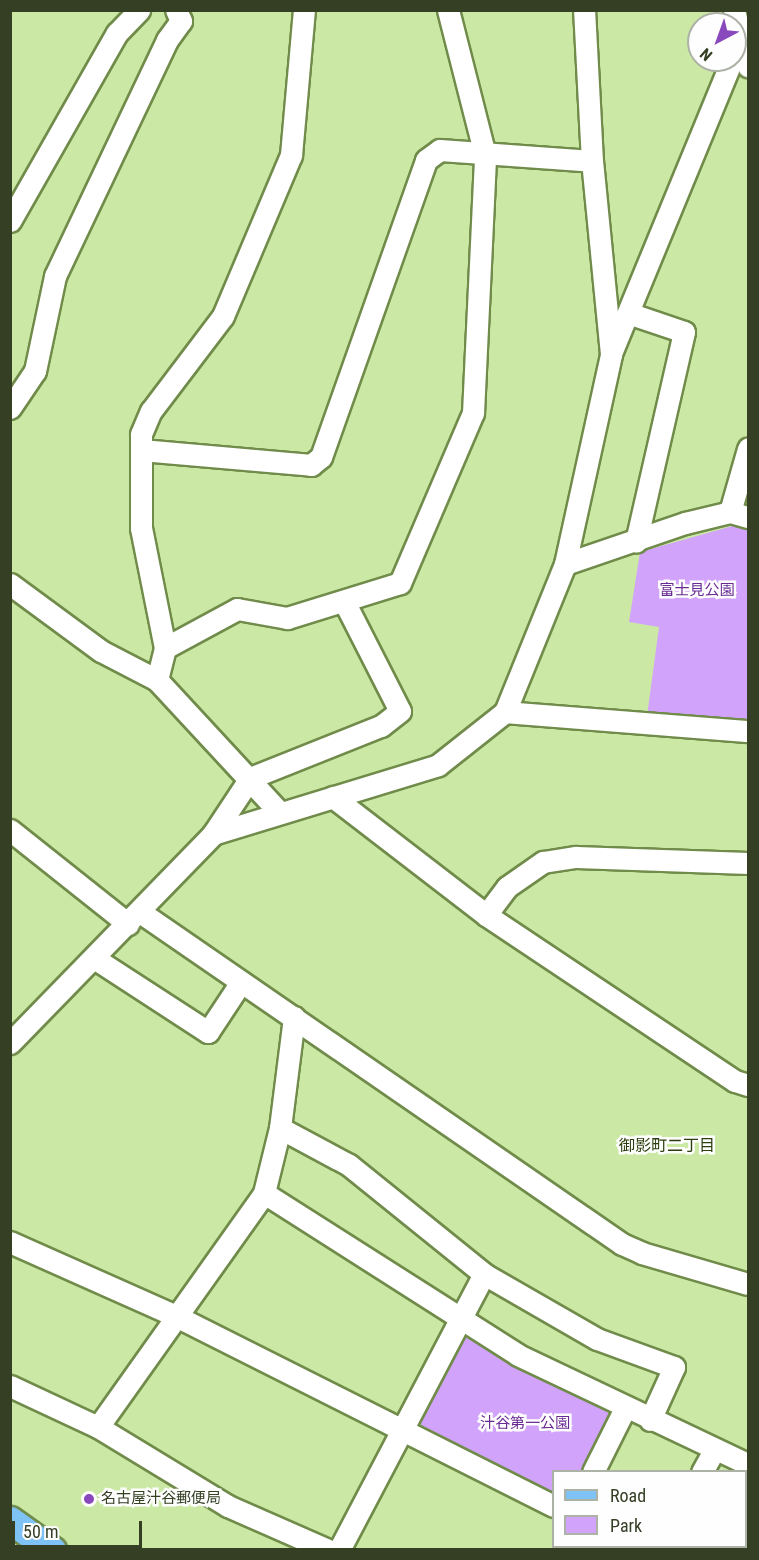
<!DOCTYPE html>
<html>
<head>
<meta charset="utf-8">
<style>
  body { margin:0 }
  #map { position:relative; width:759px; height:1560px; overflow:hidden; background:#cbe9a5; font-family:"Roboto Condensed","Noto Sans JP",sans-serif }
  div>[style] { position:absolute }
  .green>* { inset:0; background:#d1a3fb }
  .roads { filter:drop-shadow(2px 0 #708b4a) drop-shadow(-2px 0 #708b4a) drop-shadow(0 2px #708b4a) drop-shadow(0 -2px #708b4a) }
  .minor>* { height:21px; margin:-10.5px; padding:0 10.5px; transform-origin:10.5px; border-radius:10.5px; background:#fff }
  .major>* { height:27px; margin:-13.5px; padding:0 13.5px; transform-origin:13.5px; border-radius:13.5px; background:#7fc2f6 }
  .dots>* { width:16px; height:16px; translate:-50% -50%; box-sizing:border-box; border:3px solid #fefefe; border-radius:50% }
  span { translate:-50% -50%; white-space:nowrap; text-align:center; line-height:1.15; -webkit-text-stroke:5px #fefefe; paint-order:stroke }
  .park-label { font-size:15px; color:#682b93 }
  .poi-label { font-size:15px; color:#343f24 }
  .left { translate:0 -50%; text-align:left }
  .neighbourhood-label { font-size:16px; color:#2c3e0c }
  .frame { position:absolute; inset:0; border:12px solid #343f24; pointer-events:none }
  .legend { position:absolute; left:552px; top:1470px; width:195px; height:78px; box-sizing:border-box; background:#fefefe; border:2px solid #adb2a7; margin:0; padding:8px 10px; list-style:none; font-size:18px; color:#343f24 }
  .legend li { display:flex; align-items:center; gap:12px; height:30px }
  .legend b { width:30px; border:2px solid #adb2a7 }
  .north { position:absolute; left:687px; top:12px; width:60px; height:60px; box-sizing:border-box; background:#fefefe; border:2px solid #adb2a7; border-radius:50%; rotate:221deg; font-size:16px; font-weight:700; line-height:24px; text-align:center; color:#343f24 }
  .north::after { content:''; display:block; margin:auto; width:21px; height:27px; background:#8a48bd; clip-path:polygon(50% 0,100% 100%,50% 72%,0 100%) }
  .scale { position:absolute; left:12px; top:1521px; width:130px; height:27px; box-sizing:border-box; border:3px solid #343f24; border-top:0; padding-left:8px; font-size:18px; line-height:21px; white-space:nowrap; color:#343f24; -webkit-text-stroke:4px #fefefe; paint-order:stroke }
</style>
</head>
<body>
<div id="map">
  <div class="green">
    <i style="clip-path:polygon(736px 525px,748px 529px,748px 722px,647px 716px,659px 627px,629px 622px,640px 552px)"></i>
    <i style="clip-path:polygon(470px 1335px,611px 1409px,614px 1416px,588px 1471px,554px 1472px,553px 1496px,424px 1429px,419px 1421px,461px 1338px)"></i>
  </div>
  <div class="roads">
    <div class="minor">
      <i style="left:734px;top:10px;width:58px;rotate:76deg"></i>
      <i style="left:10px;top:221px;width:216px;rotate:-60.4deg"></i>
      <i style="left:117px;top:33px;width:32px;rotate:-46deg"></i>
      <i style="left:628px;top:313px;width:59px;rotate:18.7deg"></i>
      <i style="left:684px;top:332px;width:215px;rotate:102.9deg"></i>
      <i style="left:612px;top:351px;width:315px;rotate:-67.6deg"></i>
      <i style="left:10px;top:408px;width:45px;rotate:-56deg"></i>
      <i style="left:35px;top:371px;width:97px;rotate:-78.1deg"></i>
      <i style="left:55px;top:276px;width:261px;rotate:-64.6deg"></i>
      <i style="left:167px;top:40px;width:24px;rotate:-54deg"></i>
      <i style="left:181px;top:21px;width:12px;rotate:-114deg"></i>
      <i style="left:141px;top:450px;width:171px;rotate:5deg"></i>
      <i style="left:311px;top:465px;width:13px;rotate:-39deg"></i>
      <i style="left:321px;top:457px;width:315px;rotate:-70.5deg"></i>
      <i style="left:426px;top:160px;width:17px;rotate:-36deg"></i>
      <i style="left:440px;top:150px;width:152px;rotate:4.1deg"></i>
      <i style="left:730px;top:512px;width:66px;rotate:-74.1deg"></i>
      <i style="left:565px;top:564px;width:127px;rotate:-18.9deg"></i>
      <i style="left:685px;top:523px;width:46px;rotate:-13.7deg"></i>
      <i style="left:730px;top:512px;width:19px;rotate:16deg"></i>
      <i style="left:10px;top:584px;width:113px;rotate:36.4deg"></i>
      <i style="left:101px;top:651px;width:63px;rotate:27.4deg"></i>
      <i style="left:157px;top:680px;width:181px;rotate:47.2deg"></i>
      <i style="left:165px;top:648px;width:122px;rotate:-101.3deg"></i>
      <i style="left:141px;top:528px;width:94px;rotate:-90deg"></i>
      <i style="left:141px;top:434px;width:25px;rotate:-67deg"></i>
      <i style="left:151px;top:411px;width:119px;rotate:-52.8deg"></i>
      <i style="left:223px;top:316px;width:175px;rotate:-67.1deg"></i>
      <i style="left:291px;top:155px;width:146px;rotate:-84.9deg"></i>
      <i style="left:157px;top:680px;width:33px;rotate:-76deg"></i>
      <i style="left:165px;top:648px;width:82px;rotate:-28.4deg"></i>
      <i style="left:237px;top:609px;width:51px;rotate:10.2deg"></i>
      <i style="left:287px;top:618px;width:118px;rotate:-17.2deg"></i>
      <i style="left:400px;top:583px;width:185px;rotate:-66.8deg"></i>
      <i style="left:473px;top:413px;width:258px;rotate:-87.3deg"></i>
      <i style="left:485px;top:155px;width:150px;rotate:-104.3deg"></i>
      <i style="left:505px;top:712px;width:244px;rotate:4.5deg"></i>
      <i style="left:333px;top:797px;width:193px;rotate:37.6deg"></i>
      <i style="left:486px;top:915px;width:299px;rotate:33.7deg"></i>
      <i style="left:735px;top:1081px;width:14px;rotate:17deg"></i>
      <i style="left:10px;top:830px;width:151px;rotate:38.5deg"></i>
      <i style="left:213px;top:834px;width:67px;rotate:-56.5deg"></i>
      <i style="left:250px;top:778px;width:141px;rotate:-21.7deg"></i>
      <i style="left:381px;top:726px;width:24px;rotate:-38deg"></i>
      <i style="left:400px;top:711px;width:123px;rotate:-117deg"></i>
      <i style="left:140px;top:912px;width:585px;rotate:34.56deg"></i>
      <i style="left:622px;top:1244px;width:22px;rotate:24deg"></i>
      <i style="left:642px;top:1253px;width:110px;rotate:16.3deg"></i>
      <i style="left:486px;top:915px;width:35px;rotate:-53deg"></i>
      <i style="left:507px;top:887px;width:44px;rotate:-34.8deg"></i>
      <i style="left:543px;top:862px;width:33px;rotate:-9deg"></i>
      <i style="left:576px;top:857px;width:172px;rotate:2deg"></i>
      <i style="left:94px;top:958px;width:136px;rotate:33deg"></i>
      <i style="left:208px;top:1032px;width:60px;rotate:-56.6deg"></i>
      <i style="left:10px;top:1043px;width:291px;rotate:-45.8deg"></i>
      <i style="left:213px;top:834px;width:235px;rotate:-17deg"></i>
      <i style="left:438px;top:765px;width:85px;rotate:-38.3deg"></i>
      <i style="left:505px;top:712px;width:160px;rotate:-67.9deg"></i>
      <i style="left:565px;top:564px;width:215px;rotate:-77.6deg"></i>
      <i style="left:611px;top:354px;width:194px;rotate:-95.6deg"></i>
      <i style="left:592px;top:161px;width:151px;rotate:-93deg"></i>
      <i style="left:280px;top:1128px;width:78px;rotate:28.2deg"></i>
      <i style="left:349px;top:1165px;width:174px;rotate:38.9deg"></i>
      <i style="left:484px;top:1274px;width:312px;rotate:117.7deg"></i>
      <i style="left:264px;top:1193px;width:301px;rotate:32.5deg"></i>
      <i style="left:518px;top:1355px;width:255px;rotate:25.4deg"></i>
      <i style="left:10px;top:1242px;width:182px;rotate:24deg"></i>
      <i style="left:176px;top:1316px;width:423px;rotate:26.7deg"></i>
      <i style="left:484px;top:1274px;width:130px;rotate:29.9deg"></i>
      <i style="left:597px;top:1339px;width:82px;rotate:20deg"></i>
      <i style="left:674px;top:1367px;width:58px;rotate:114.4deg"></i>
      <i style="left:10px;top:1386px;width:97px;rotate:25deg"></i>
      <i style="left:98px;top:1427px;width:152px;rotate:31.3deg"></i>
      <i style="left:228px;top:1506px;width:109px;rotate:23.7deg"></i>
      <i style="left:98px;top:1427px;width:287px;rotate:-54.6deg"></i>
      <i style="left:264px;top:1193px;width:67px;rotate:-76.2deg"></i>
      <i style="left:280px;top:1128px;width:112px;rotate:-82.8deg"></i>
      <i style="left:593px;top:1472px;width:72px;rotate:-63.4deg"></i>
      <i style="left:702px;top:1472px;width:26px;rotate:-61deg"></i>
      <i style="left:632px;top:1546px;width:7px;rotate:34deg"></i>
      <i style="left:656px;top:1550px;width:4px;rotate:-63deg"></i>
    </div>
    <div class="major">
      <i style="left:10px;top:1520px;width:52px;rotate:35.5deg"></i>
    </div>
  </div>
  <div class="dots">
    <i style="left:89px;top:1499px;background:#8a48bd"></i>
  </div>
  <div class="park-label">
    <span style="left:697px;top:591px">富士見公園</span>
    <span style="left:525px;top:1424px">汁谷第一公園</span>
  </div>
  <div class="poi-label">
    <span class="left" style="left:101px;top:1499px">名古屋汁谷郵便局</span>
  </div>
  <div class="neighbourhood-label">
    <span style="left:667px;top:1146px">御影町二丁目</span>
  </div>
  <div class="frame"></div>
  <ul class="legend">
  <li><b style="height:8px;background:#7fc2f6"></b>Road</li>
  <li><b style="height:16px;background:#d1a3fb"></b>Park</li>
  </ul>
  <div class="north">N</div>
  <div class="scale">50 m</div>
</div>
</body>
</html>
